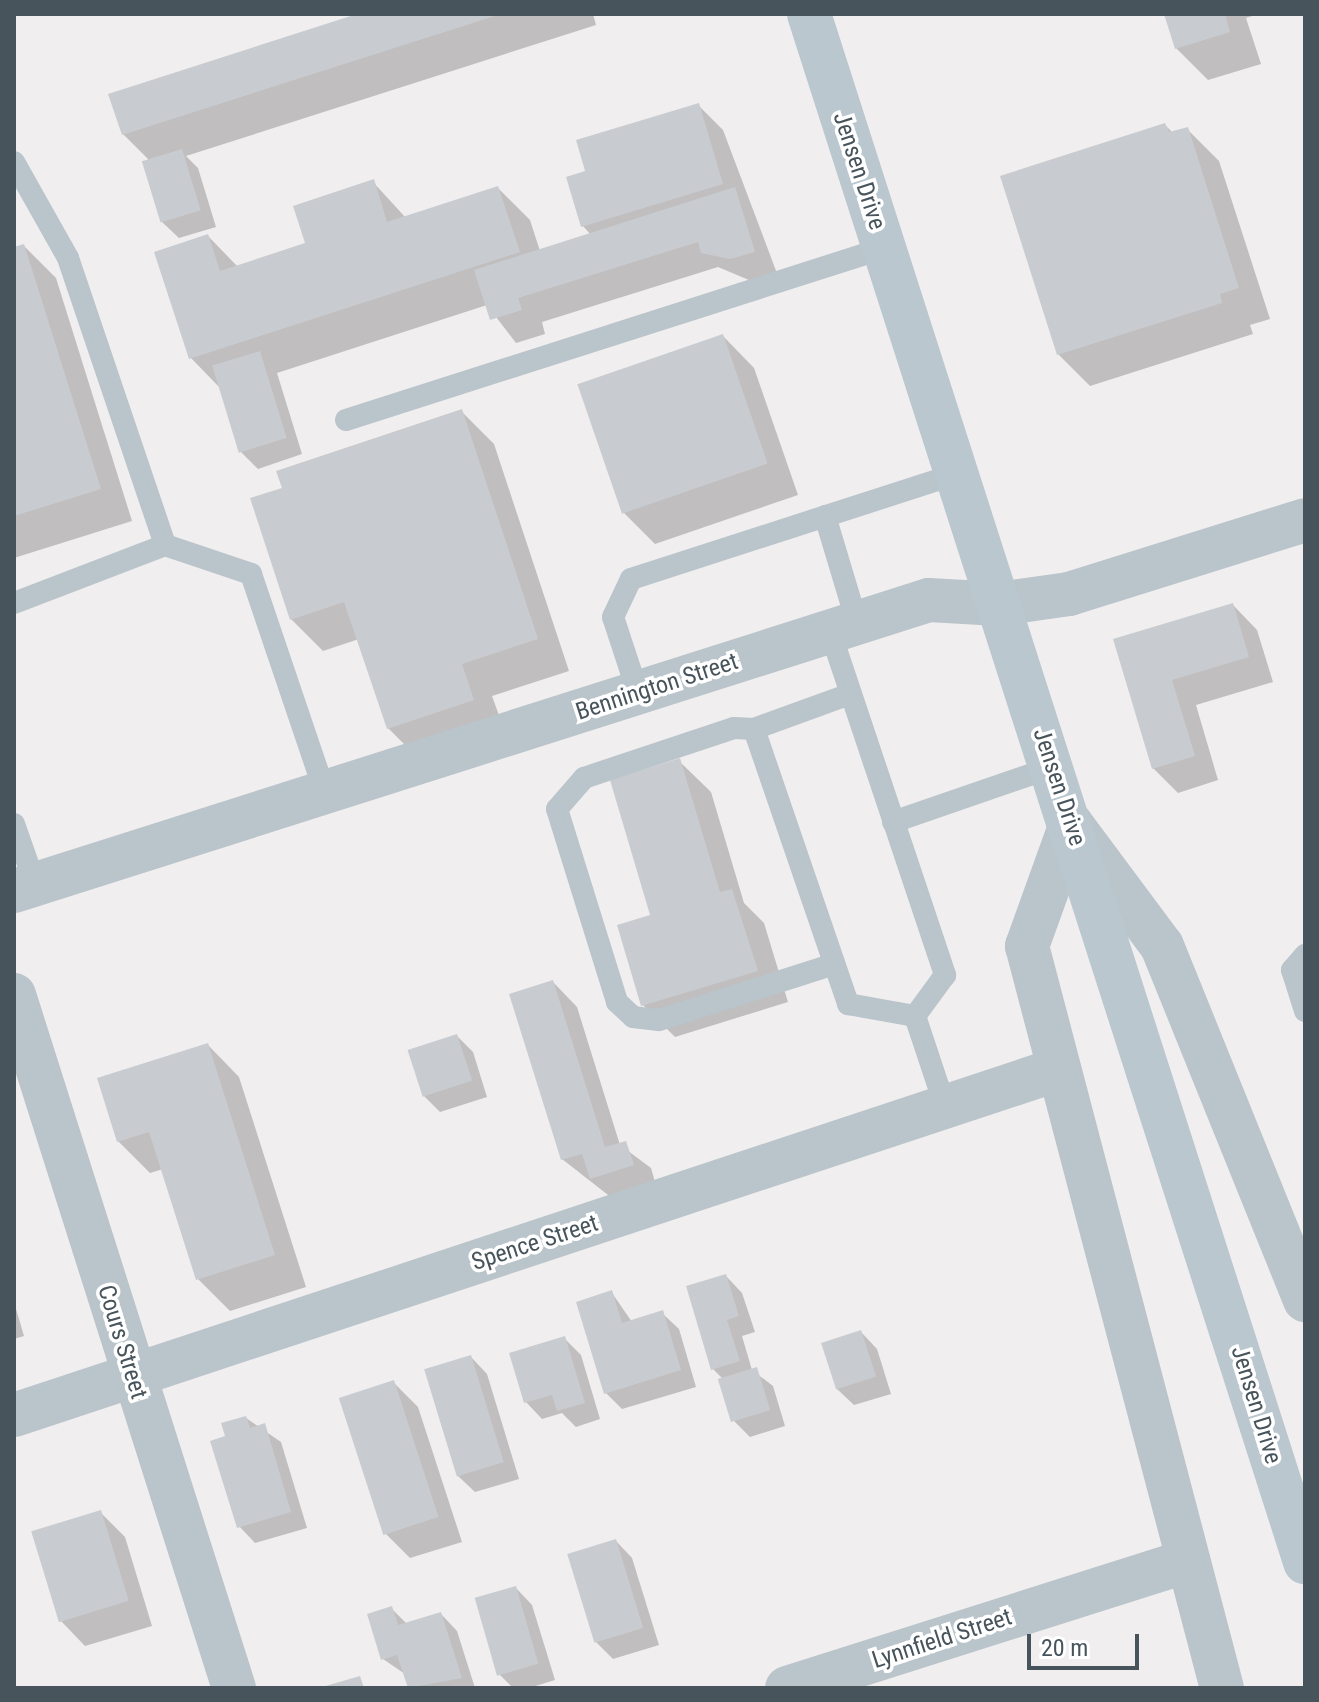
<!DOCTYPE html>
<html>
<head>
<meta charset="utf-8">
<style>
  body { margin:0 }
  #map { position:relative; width:1319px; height:1702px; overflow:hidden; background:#f0eeee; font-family:"Roboto Condensed",sans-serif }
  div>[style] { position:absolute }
  .shadow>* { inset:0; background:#0003 }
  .building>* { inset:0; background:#c8ccd0; transform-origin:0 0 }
  .service>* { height:22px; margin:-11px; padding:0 11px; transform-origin:11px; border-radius:11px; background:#bac4cb }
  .minor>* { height:44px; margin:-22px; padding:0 22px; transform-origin:22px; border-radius:22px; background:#bac4cb }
  .tertiary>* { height:44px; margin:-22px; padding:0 22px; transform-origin:22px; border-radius:22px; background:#bac4cb }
  .secondary>* { height:44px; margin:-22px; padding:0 22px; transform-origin:22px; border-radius:22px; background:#bac7cf }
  span { translate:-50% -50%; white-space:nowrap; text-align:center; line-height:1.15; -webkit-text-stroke:7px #fff; paint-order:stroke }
  .street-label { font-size:24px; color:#47545b }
  .frame { position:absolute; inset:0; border:16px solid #47545b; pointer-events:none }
  .scale { position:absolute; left:1027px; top:1634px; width:112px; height:36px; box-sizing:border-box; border:4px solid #47545b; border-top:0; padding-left:10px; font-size:24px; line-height:28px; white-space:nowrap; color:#47545b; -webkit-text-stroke:6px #fff; paint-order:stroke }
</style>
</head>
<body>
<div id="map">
  <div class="shadow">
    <i style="clip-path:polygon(363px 14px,593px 14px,596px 25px,186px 156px,198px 168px,216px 227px,179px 238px,162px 222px,150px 161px,123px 134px,111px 95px)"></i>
    <i style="clip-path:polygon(1166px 14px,1258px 14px,1246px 18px,1261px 64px,1208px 80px,1176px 48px)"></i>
    <i style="clip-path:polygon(698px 105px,723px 130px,778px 276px,756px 283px,718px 267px,542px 322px,545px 334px,516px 343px,487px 305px,277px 373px,302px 454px,258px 469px,241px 452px,221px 389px,191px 358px,208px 236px,238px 267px,308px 244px,373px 182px,406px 218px,498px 188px,530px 220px,540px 251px,591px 235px,583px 226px,587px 172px)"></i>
    <i style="clip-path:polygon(1165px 125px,1173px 133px,1187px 129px,1219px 161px,1270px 319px,1250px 325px,1253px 334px,1090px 386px,1058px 354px)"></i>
    <i style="clip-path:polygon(24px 246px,56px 278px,132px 521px,14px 558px,14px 249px)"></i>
    <i style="clip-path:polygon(723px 336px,754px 368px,798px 495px,655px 544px,624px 513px)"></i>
    <i style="clip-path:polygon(462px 412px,494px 444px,569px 671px,492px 696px,505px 732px,420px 760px,388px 728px,359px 639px,323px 651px,291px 619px,285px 489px)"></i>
    <i style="clip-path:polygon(1233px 605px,1257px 630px,1273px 682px,1196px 705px,1218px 780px,1178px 793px,1153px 768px,1115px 640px)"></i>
    <i style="clip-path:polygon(679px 761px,711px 792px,744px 903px,764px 923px,788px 1002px,675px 1037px,643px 1005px)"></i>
    <i style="clip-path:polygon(553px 982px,577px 1007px,620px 1145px,651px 1168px,657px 1189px,617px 1202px,562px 1159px)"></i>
    <i style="clip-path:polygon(457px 1036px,473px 1052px,487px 1097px,440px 1112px,423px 1095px)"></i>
    <i style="clip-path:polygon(208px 1045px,239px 1077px,306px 1287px,230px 1311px,198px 1279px,163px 1169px,150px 1173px,118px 1141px)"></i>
    <i style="clip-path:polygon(726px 1276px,742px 1293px,755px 1332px,742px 1336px,752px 1370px,773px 1386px,785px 1426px,750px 1437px,733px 1420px,723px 1379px,713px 1369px)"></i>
    <i style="clip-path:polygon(612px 1293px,632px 1322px,662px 1313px,679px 1329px,696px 1387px,622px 1409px,606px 1393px)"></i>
    <i style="clip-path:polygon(14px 1302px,24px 1336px,14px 1339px)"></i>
    <i style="clip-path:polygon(861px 1332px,877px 1349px,891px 1394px,854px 1405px,837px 1389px)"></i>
    <i style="clip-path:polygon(564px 1338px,581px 1355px,600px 1419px,576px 1427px,562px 1413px,542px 1419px,526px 1402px)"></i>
    <i style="clip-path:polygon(471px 1357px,487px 1374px,519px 1479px,475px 1492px,458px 1476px)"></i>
    <i style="clip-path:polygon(393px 1382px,418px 1407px,462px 1542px,410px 1558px,386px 1534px)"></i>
    <i style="clip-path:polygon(246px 1418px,281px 1442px,307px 1528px,255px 1543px,239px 1526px,227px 1438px)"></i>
    <i style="clip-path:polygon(100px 1512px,125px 1537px,152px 1626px,85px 1646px,61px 1621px)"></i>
    <i style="clip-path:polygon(616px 1541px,632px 1558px,659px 1645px,613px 1659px,596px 1642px)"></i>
    <i style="clip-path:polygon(516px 1588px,532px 1605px,555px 1680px,529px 1688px,513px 1688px,500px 1675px)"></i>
    <i style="clip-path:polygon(392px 1609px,408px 1625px,441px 1614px,457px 1631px,475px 1688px,410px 1688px,405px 1674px,383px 1659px)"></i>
  </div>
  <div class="building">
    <i style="clip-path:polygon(357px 14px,498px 15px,122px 135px,108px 94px)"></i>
    <i style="clip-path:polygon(1164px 14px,1225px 14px,1230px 32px,1175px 49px)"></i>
    <i style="clip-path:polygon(699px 103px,723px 184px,581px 227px,566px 177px,585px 171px,576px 140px)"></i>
    <i style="clip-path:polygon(1165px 123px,1169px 132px,1188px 127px,1239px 288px,1220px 294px,1222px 303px,1057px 355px,1000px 176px)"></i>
    <i style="left:182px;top:149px;width:64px;height:42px;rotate:73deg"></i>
    <i style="clip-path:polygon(374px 179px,387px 222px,498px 186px,520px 252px,189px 359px,154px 252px,208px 234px,220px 271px,305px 243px,293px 206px)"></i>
    <i style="clip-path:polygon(735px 187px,755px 252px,730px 259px,701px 253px,698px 242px,518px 298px,522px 310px,490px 320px,474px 270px)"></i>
    <i style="clip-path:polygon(24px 244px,101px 489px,14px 516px,14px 247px)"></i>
    <i style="left:723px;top:334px;width:137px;height:154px;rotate:71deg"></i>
    <i style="left:260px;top:351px;width:91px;height:50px;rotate:73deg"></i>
    <i style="clip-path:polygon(462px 409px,538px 639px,462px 664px,474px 700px,387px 729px,344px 602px,290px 620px,250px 498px,282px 488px,276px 471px)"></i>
    <i style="clip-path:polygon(1233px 603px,1249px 657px,1172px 680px,1195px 756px,1152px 769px,1113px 639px)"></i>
    <i style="clip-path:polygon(680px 758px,720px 892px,732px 889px,758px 971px,641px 1006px,617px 925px,650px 915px,610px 780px)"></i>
    <i style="clip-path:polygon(553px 980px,605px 1147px,626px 1141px,634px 1165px,590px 1179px,582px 1154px,561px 1160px,509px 994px)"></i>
    <i style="left:457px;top:1034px;width:49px;height:52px;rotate:72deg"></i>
    <i style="clip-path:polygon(208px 1043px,275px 1255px,196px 1280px,149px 1132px,117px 1142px,97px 1078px)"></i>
    <i style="clip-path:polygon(726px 1274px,739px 1316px,727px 1320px,740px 1361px,711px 1370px,686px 1286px)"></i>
    <i style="clip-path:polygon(612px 1290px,622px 1323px,663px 1310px,681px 1370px,604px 1394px,576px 1302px)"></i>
    <i style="left:861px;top:1330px;width:49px;height:42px;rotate:72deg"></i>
    <i style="clip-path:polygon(565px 1336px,585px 1403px,557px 1411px,552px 1395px,524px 1403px,509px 1353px)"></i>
    <i style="left:471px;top:1355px;width:112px;height:49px;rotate:73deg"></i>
    <i style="left:757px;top:1367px;width:45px;height:41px;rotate:73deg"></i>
    <i style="left:394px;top:1380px;width:144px;height:58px;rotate:72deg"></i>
    <i style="clip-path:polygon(246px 1416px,250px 1428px,265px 1423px,291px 1512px,237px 1528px,210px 1441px,225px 1436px,221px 1423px)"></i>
    <i style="left:101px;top:1510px;width:95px;height:73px;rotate:73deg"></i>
    <i style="left:616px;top:1539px;width:93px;height:51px;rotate:73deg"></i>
    <i style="left:516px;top:1586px;width:81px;height:43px;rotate:74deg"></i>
    <i style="clip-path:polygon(392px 1606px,398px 1625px,441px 1612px,462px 1678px,408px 1688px,397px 1655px,381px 1660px,367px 1614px)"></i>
    <i style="clip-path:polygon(360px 1676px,364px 1688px,322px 1688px,322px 1687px)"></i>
  </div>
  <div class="service">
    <i style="left:14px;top:162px;width:110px;rotate:60.6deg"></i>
    <i style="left:68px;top:258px;width:303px;rotate:71.3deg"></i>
    <i style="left:346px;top:420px;width:565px;rotate:-17.73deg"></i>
    <i style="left:825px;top:516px;width:112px;rotate:73.3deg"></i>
    <i style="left:14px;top:603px;width:162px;rotate:-21deg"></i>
    <i style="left:165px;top:545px;width:91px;rotate:18.6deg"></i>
    <i style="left:251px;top:574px;width:230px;rotate:71.3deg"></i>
    <i style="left:830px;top:631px;width:363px;rotate:71.5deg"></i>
    <i style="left:945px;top:975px;width:51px;rotate:126.2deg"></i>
    <i style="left:915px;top:1016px;width:95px;rotate:71.6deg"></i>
    <i style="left:638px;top:693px;width:80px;rotate:-108.2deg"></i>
    <i style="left:613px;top:617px;width:42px;rotate:-64.7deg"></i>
    <i style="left:631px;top:579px;width:342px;rotate:-17.9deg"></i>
    <i style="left:850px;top:694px;width:102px;rotate:160deg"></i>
    <i style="left:754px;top:729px;width:291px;rotate:71.1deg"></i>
    <i style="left:848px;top:1004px;width:68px;rotate:10.2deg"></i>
    <i style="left:754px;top:729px;width:20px;rotate:-177deg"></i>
    <i style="left:734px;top:728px;width:158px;rotate:161.6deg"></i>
    <i style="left:584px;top:778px;width:41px;rotate:131.1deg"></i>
    <i style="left:557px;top:809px;width:202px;rotate:72.7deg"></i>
    <i style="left:617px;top:1002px;width:22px;rotate:43deg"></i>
    <i style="left:633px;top:1017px;width:26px;rotate:7deg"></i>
    <i style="left:659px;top:1020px;width:184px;rotate:-17.7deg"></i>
    <i style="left:893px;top:822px;width:169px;rotate:-19deg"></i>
    <i style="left:14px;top:824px;width:64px;rotate:70.7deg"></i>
    <i style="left:1305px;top:955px;width:20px;rotate:131deg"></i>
    <i style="left:1292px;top:970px;width:43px;rotate:72.4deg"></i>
  </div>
  <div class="minor">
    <i style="left:1071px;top:824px;width:130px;rotate:109.8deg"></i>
    <i style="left:1027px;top:946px;width:767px;rotate:75.28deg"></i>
    <i style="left:1071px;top:824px;width:152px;rotate:53.3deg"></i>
    <i style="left:1162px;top:946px;width:382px;rotate:68deg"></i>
    <i style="left:14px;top:995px;width:727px;rotate:72.39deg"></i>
    <i style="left:14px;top:1415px;width:1098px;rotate:-18.32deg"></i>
    <i style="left:787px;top:1688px;width:421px;rotate:-17.6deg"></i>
  </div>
  <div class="tertiary">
    <i style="left:14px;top:891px;width:960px;rotate:-17.64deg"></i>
    <i style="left:929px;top:600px;width:70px;rotate:3.3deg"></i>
    <i style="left:999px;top:604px;width:71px;rotate:-8.1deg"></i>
    <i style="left:1069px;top:594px;width:247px;rotate:-17.4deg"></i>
  </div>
  <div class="secondary">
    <i style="left:809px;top:14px;width:1626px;rotate:72.23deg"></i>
  </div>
  <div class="street-label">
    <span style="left:859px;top:171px;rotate:72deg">Jensen Drive</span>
    <span style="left:657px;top:687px;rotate:-18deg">Bennington Street</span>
    <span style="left:1059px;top:787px;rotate:72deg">Jensen Drive</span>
    <span style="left:535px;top:1243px;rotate:-18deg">Spence Street</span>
    <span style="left:122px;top:1342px;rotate:73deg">Cours Street</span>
    <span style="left:1256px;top:1405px;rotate:73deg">Jensen Drive</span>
    <span style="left:942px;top:1639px;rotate:-18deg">Lynnfield Street</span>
  </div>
  <div class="frame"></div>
  <div class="scale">20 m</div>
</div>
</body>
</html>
